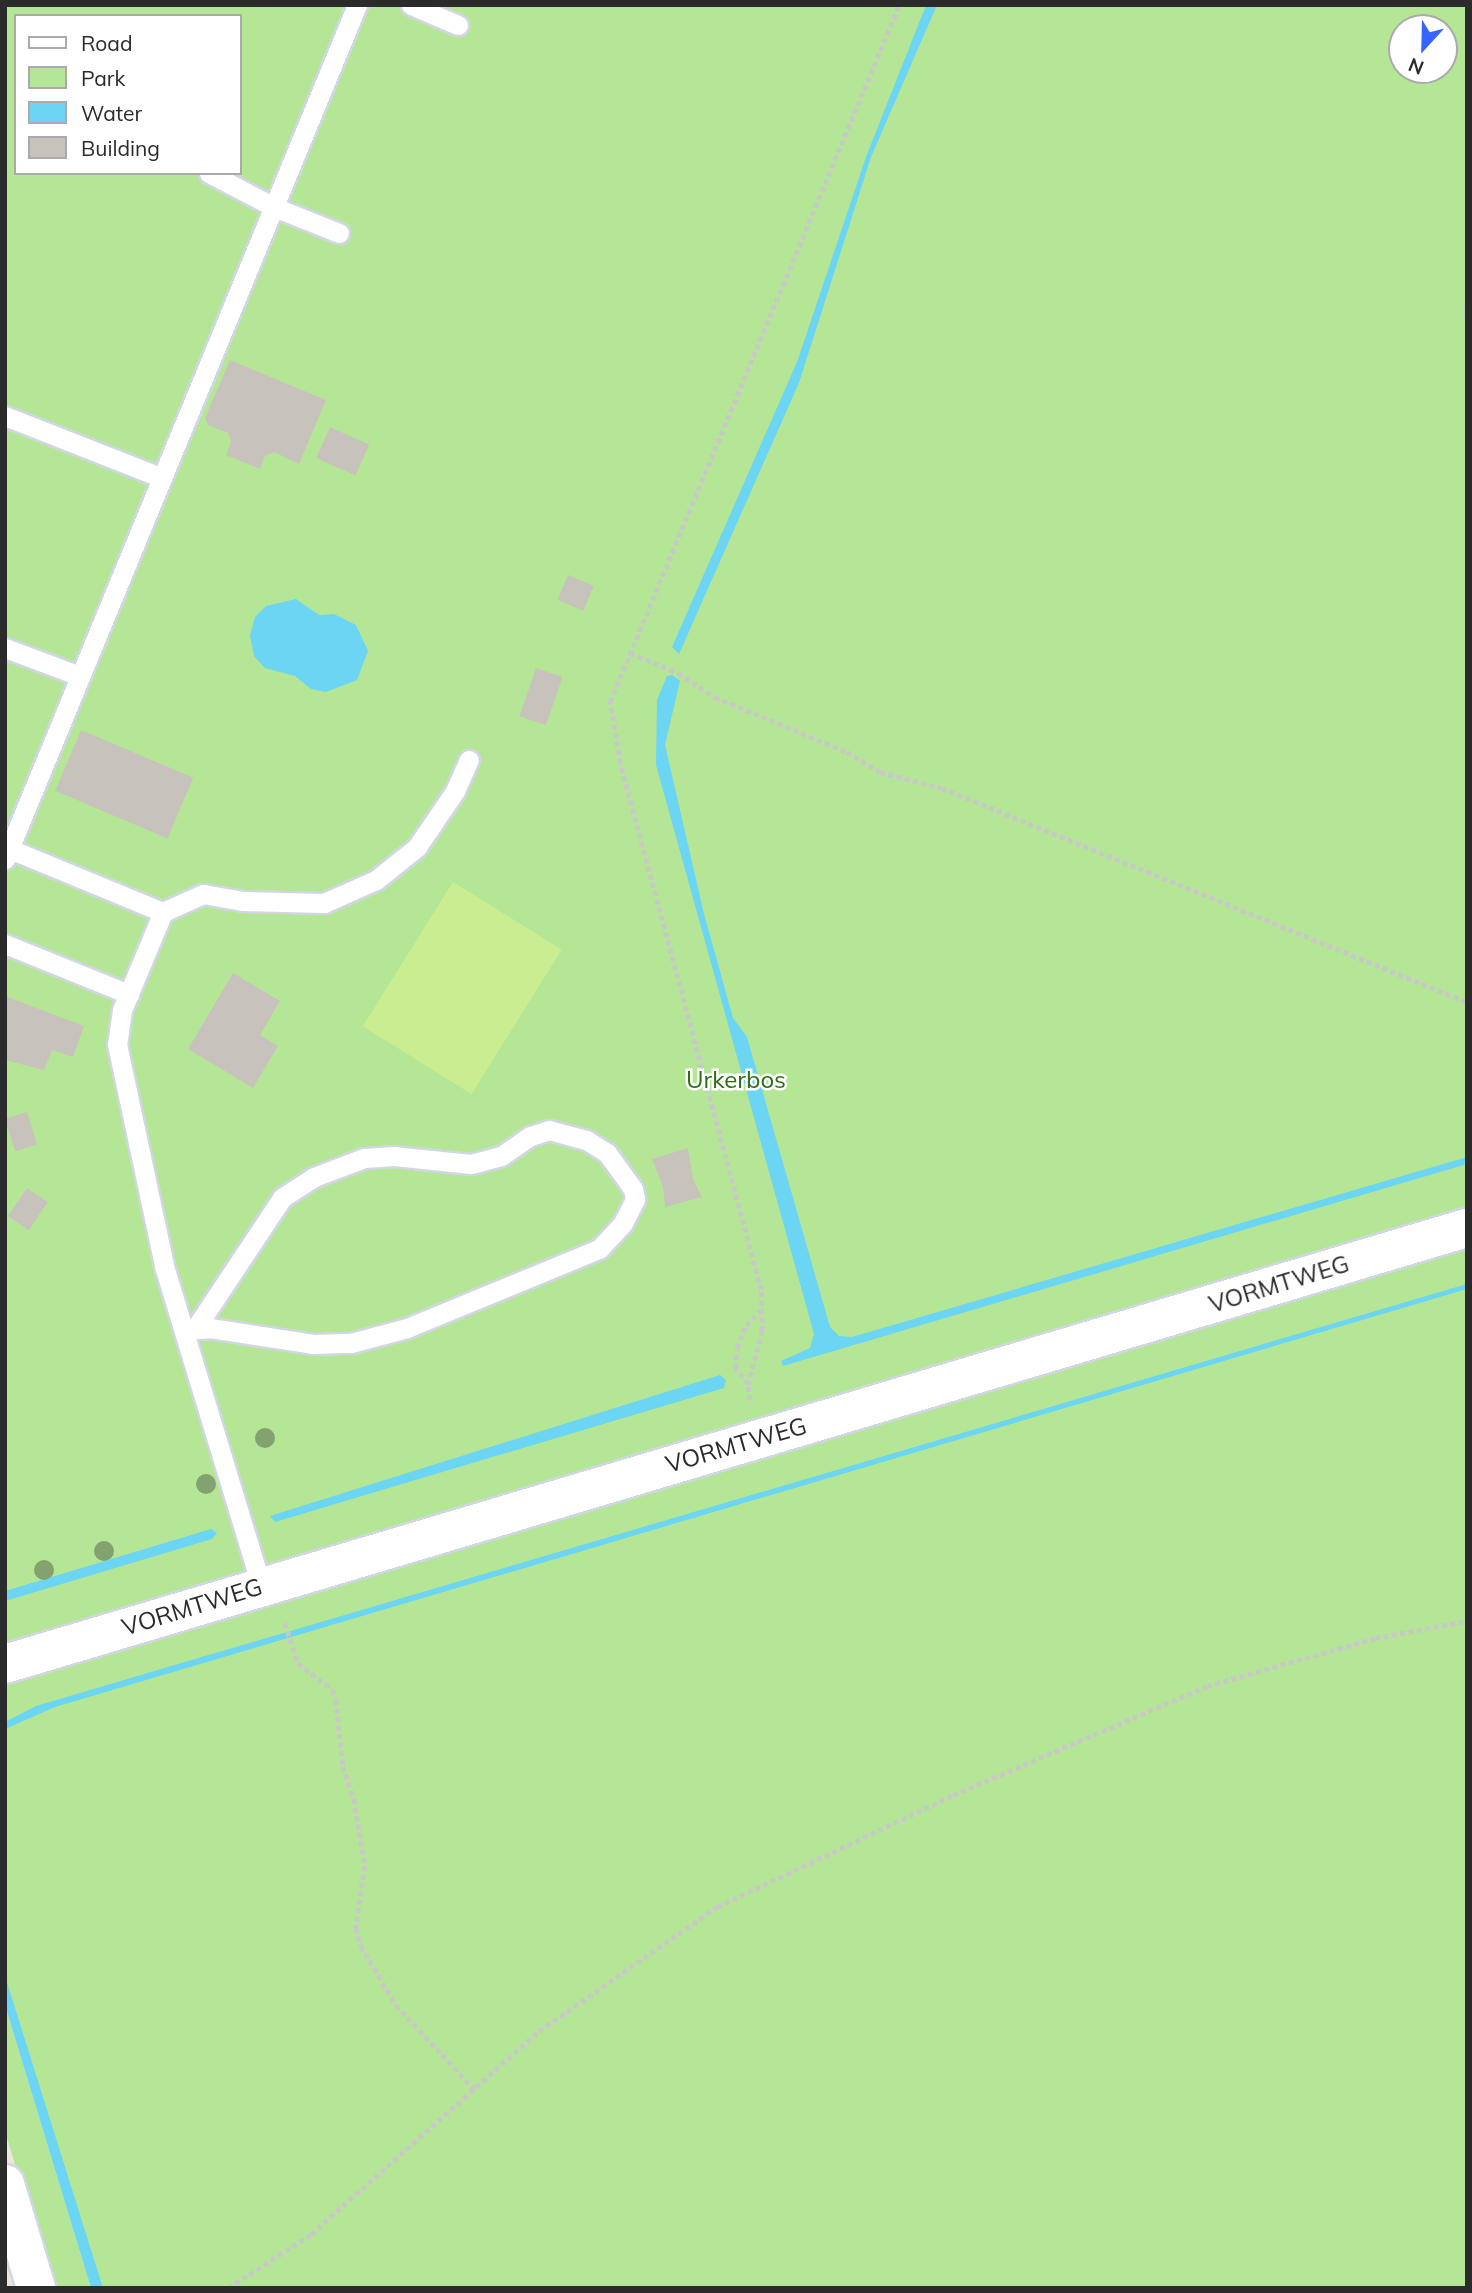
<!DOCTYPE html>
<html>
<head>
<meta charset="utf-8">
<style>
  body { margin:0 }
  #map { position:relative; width:1472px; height:2293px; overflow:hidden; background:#ede5dc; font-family:Mulish,sans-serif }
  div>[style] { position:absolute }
  .green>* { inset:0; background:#b5e696 }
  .pitch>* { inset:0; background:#cbed92; transform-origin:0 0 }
  .water>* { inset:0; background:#6bd5f3 }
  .building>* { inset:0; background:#c8c2bc; transform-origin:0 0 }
  .path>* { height:4.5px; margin-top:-2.25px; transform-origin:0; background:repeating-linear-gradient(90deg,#c8c8c8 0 5px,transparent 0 8.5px) }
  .roads { filter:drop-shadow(2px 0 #d1d6e4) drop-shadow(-2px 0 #d1d6e4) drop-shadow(0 2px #d1d6e4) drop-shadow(0 -2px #d1d6e4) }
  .service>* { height:19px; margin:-9.5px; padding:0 9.5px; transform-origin:9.5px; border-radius:9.5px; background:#fff }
  .minor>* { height:38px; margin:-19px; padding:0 19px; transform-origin:19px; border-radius:19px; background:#fff }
  .trees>* { width:20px; height:20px; margin:-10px; border-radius:50%; background:#83a270 }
  span { translate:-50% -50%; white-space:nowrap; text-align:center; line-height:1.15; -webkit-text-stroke:5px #fff; paint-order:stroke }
  .park-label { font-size:24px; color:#2d6b17 }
  .street-label { font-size:24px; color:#2b2b2b }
  .frame { position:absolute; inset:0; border:7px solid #2b2b2b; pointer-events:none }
  .legend { position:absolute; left:14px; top:14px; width:228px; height:161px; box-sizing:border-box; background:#fff; border:2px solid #aaa; margin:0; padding:9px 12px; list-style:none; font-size:21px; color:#2b2b2b }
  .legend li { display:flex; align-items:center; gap:14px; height:35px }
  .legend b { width:35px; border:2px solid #aaa }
  .north { position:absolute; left:1388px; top:14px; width:70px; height:70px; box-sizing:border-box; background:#fff; border:2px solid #aaa; border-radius:50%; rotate:202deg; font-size:19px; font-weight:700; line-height:28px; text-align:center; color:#2b2b2b }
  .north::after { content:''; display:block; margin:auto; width:24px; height:32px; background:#3766ff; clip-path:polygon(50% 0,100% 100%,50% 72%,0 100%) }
</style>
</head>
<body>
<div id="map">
  <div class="green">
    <i style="clip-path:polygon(evenodd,5px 5px,1467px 5px,1467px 2288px,94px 2288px,5px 1986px,5px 5px,16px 16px,240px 16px,240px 173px,16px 173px,16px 16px,5px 5px,1402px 28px,1444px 28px,1444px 70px,1402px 70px,1402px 28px)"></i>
    <i style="clip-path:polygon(5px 2005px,91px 2288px,52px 2288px,5px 2131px)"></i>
  </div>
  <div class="pitch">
    <i style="left:453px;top:882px;width:128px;height:170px;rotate:32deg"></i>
  </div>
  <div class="water">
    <i style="clip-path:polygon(926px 5px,937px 5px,871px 157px,799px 383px,679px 654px,672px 647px,797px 362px,866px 157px)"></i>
    <i style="clip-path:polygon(296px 599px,319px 615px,334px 614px,356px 625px,368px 651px,357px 680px,326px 692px,311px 689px,295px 676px,265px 668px,254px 656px,250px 635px,255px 617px,266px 606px)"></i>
    <i style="clip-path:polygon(672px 675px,680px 681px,665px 745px,704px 914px,733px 1018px,747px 1037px,830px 1327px,839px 1336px,852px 1337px,1467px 1157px,1467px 1164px,783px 1366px,781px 1361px,810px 1348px,814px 1334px,656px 765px,657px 700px,667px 676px)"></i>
    <i style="clip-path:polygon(1467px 1284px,1467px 1289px,55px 1707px,5px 1729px,5px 1722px,36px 1706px)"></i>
    <i style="clip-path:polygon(720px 1375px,726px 1380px,724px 1388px,275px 1522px,270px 1516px)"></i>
    <i style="clip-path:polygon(211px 1529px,217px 1533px,212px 1539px,5px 1601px,5px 1591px)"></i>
    <i style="clip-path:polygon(5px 1976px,103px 2288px,91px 2288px,5px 2005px)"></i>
  </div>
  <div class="building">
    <i style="clip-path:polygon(230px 360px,326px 400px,299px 464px,274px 452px,265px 456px,260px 469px,226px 455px,231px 442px,228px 433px,208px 425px,205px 418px)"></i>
    <i style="left:330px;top:427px;width:43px;height:34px;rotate:24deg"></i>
    <i style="left:568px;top:575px;width:28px;height:27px;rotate:23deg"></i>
    <i style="left:536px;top:668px;width:28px;height:51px;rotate:19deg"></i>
    <i style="left:81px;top:730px;width:122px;height:66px;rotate:23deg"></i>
    <i style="clip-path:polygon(233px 973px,280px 1001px,260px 1035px,278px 1046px,253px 1088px,188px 1049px)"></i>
    <i style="clip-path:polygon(5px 996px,84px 1026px,73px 1057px,52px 1050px,44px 1070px,5px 1060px)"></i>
    <i style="left:27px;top:1112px;width:34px;height:23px;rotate:73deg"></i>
    <i style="clip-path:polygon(688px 1148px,693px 1179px,702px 1197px,665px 1207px,663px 1187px,652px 1159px)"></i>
    <i style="left:27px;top:1188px;width:25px;height:34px;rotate:34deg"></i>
  </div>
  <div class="path">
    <i style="left:1467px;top:305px;width:17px;rotate:90deg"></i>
    <i style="left:630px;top:653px;width:52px;rotate:22.6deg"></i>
    <i style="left:678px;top:673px;width:44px;rotate:33deg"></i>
    <i style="left:715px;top:697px;width:143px;rotate:22.6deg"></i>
    <i style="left:847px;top:752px;width:39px;rotate:31deg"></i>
    <i style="left:880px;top:772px;width:64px;rotate:14.5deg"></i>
    <i style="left:942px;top:788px;width:567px;rotate:22.18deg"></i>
    <i style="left:748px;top:1384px;width:21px;rotate:-129deg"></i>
    <i style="left:735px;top:1368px;width:20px;rotate:-84deg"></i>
    <i style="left:737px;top:1348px;width:25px;rotate:-69deg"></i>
    <i style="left:746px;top:1325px;width:23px;rotate:-45deg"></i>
    <i style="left:750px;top:1400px;width:15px;rotate:-98deg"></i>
    <i style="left:748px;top:1385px;width:56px;rotate:-75.5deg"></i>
    <i style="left:762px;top:1331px;width:41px;rotate:-91.4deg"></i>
    <i style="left:761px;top:1290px;width:546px;rotate:-104.98deg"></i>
    <i style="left:620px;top:763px;width:62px;rotate:-99.3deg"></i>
    <i style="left:610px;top:702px;width:755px;rotate:-67.48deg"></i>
    <i style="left:285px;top:1623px;width:42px;rotate:72deg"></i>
    <i style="left:298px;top:1663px;width:44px;rotate:37.6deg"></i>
    <i style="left:333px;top:1690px;width:10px;rotate:73deg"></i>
    <i style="left:336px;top:1700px;width:66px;rotate:83.9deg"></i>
    <i style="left:343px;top:1766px;width:35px;rotate:72deg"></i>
    <i style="left:354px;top:1799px;width:68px;rotate:80.7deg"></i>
    <i style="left:365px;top:1866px;width:63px;rotate:98.3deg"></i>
    <i style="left:356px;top:1928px;width:19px;rotate:74deg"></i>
    <i style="left:361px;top:1946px;width:69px;rotate:59.3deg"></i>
    <i style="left:396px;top:2005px;width:115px;rotate:47.1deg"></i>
    <i style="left:228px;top:2288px;width:99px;rotate:-33deg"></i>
    <i style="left:311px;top:2234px;width:305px;rotate:-41.7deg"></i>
    <i style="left:539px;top:2031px;width:217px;rotate:-34.9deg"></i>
    <i style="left:717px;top:1907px;width:261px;rotate:-25.4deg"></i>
    <i style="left:953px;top:1795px;width:276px;rotate:-23.2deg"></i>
    <i style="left:1207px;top:1686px;width:175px;rotate:-15.9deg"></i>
    <i style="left:1375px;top:1638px;width:94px;rotate:-10.5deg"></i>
  </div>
  <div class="roads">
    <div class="service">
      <i style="left:411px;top:5px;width:51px;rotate:23.1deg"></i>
      <i style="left:209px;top:173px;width:73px;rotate:27.6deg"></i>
      <i style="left:274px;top:207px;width:70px;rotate:21.8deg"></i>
      <i style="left:5px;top:416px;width:169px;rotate:21.5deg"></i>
      <i style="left:5px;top:648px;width:80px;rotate:20.5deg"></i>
      <i style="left:5px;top:847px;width:171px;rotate:22.4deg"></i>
      <i style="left:163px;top:912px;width:106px;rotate:112.7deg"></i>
      <i style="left:122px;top:1010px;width:34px;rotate:98deg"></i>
      <i style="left:117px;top:1044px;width:227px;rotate:78deg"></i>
      <i style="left:164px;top:1266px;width:334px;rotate:73.1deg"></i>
      <i style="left:5px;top:859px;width:924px;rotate:-67.6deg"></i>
      <i style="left:163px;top:912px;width:44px;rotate:-24.2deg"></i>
      <i style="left:203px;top:894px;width:41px;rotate:9.9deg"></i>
      <i style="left:243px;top:901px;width:81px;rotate:1.4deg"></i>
      <i style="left:324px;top:903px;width:57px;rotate:-23.9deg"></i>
      <i style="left:376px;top:880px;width:53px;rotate:-38.8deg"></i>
      <i style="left:417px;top:847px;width:68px;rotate:-55.8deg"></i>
      <i style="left:455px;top:791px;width:34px;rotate:-66deg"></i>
      <i style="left:5px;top:944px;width:134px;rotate:22deg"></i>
      <i style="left:184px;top:1330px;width:26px;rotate:-4deg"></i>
      <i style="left:210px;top:1328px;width:104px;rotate:8.8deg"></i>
      <i style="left:313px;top:1344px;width:38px;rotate:-2deg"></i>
      <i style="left:351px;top:1343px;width:58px;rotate:-15deg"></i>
      <i style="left:407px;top:1328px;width:208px;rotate:-22.4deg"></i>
      <i style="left:599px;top:1249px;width:35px;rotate:-47deg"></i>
      <i style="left:623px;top:1223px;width:27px;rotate:-63deg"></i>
      <i style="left:635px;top:1199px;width:10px;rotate:-101deg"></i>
      <i style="left:633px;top:1189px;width:44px;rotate:-125.8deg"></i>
      <i style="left:607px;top:1153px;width:25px;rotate:-148deg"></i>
      <i style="left:586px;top:1140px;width:38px;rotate:-165deg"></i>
      <i style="left:549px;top:1130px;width:20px;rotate:162deg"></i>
      <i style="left:530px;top:1136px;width:35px;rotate:145deg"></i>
      <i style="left:501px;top:1156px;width:31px;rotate:165deg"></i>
      <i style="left:471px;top:1164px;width:77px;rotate:-174.1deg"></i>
      <i style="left:394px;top:1156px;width:30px;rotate:176deg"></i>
      <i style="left:364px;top:1158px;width:53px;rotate:159.2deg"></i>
      <i style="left:314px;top:1177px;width:38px;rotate:147deg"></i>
      <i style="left:282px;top:1198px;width:154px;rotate:123.6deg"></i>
    </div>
    <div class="minor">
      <i style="left:5px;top:1664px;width:1526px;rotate:-16.61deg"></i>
      <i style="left:5px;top:2184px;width:109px;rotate:73.4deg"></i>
    </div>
  </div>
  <div class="trees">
    <i style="left:265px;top:1438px"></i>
    <i style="left:206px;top:1484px"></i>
    <i style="left:104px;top:1551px"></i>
    <i style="left:44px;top:1570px"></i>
  </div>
  <div class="park-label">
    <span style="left:736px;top:1080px">Urkerbos</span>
  </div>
  <div class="street-label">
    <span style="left:1279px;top:1284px;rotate:-17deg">VORMTWEG</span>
    <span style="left:736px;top:1445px;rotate:-16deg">VORMTWEG</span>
    <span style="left:192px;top:1607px;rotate:-17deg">VORMTWEG</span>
  </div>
  <div class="frame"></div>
  <ul class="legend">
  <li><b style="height:9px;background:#fff"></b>Road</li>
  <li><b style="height:19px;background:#b5e696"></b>Park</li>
  <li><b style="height:19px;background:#6bd5f3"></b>Water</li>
  <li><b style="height:19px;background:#c8c2bc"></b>Building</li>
  </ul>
  <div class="north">N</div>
</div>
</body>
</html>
